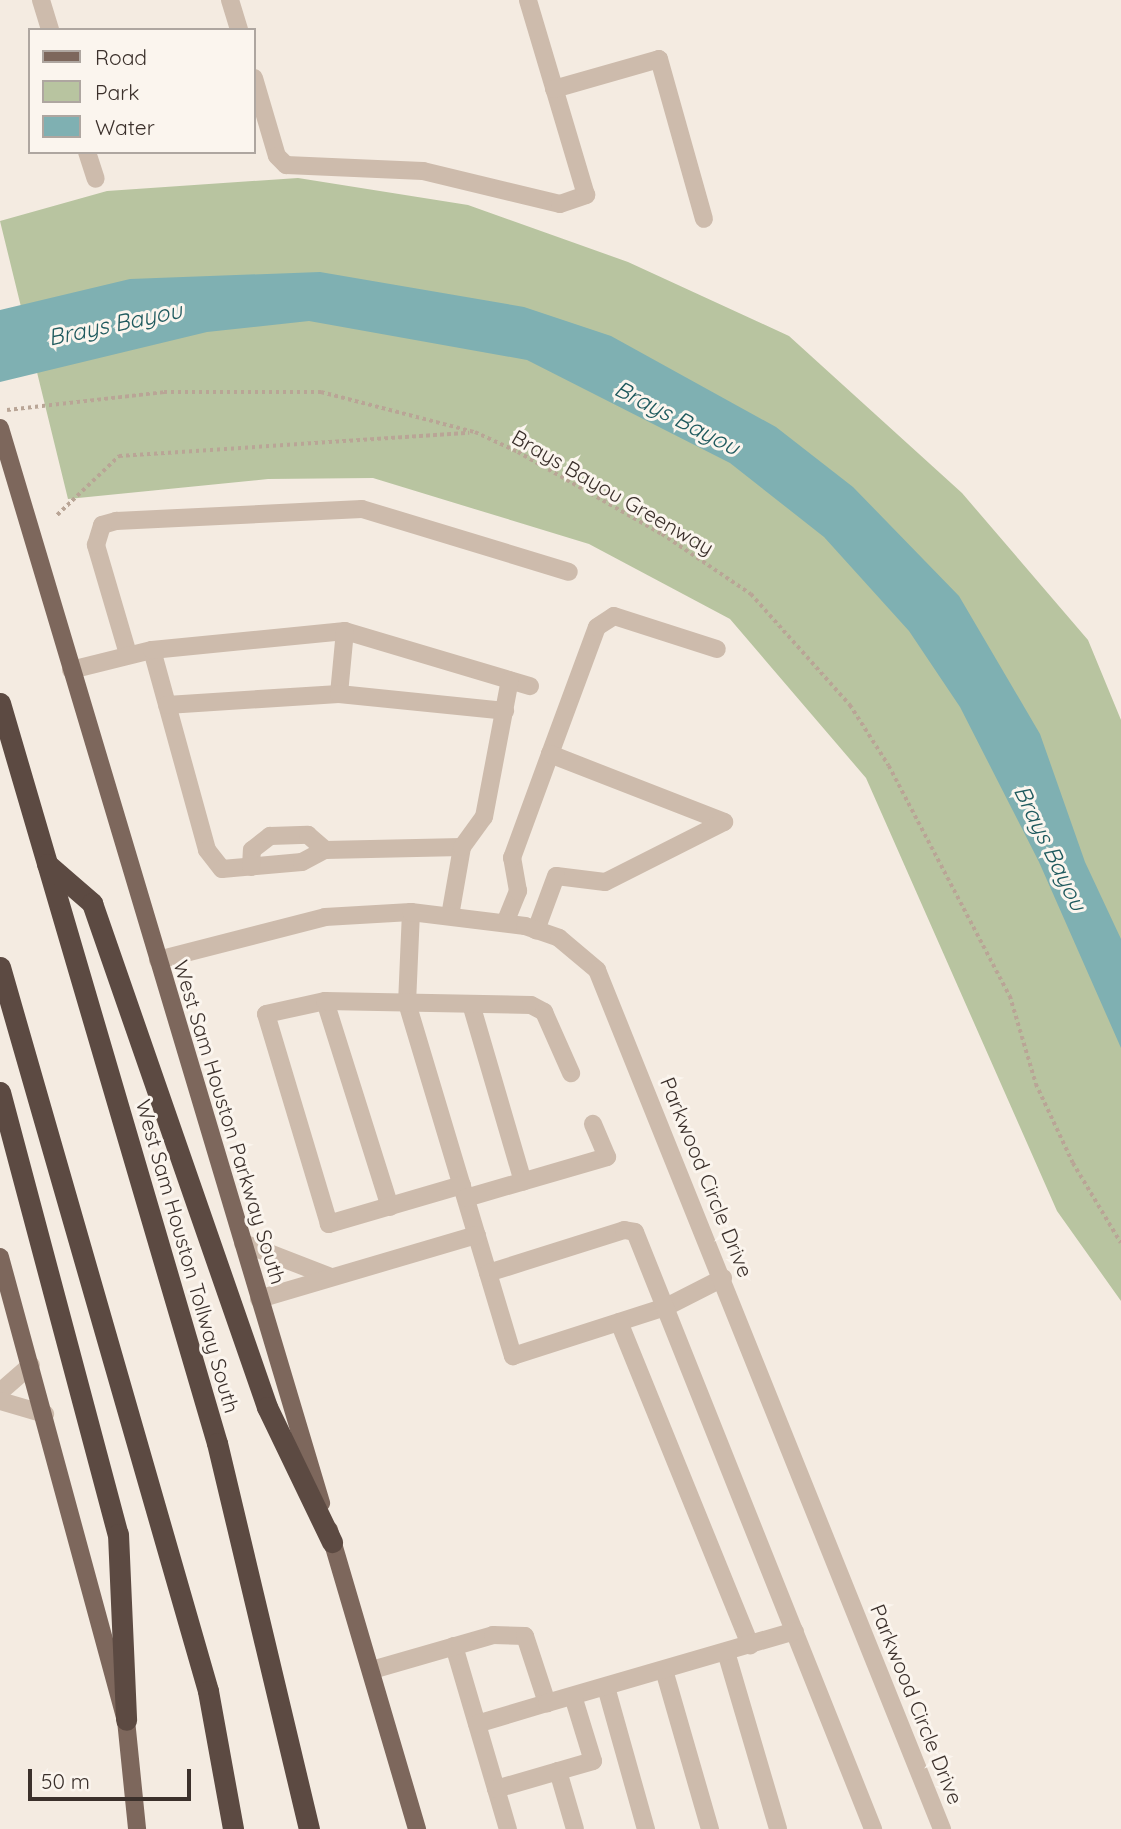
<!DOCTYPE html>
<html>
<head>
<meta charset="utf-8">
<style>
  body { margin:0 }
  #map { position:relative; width:1121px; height:1829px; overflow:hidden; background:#f4ebe1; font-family:Quicksand,sans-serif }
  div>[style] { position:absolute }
  .green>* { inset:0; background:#b8c4a0 }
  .water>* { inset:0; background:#7fb0b2 }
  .path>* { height:3.5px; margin-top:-1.75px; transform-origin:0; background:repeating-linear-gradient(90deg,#b9a596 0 3.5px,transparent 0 7px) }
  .minor>* { height:18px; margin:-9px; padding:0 9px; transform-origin:9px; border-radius:9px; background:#cdbbac }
  .major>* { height:18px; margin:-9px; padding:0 9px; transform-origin:9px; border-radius:9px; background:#7d675c }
  .highway>* { height:21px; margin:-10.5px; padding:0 10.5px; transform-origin:10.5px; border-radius:10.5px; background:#5c4a42 }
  span { translate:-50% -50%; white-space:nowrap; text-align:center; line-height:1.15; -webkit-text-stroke:6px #fbf5ee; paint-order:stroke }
  .street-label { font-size:21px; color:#3b302b }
  .water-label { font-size:23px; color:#1f5a5e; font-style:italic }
  .legend { position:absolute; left:28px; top:28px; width:228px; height:126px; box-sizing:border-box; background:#fbf5ee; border:2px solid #aea6a0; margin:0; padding:9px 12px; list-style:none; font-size:21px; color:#3b302b }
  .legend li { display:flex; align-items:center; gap:14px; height:35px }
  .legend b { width:35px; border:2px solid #aea6a0 }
  .scale { position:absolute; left:28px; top:1769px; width:163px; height:32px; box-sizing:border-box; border:4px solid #3b302b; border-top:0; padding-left:9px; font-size:21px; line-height:24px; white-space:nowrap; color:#3b302b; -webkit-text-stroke:5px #fbf5ee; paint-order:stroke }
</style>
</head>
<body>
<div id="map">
  <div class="green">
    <i style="clip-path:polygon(298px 178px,468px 205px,628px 262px,789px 336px,962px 493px,1088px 640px,1121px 720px,1121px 1301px,1057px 1211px,866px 778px,730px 619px,589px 544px,373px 478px,268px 479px,68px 499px,0 221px,107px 191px)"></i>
  </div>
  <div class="water">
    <i style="clip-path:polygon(320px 272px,524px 307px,611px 336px,776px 427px,853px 487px,959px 596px,1040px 734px,1085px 862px,1121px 939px,1121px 1048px,1039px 862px,960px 707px,909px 631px,824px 537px,730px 463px,527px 360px,309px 321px,207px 332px,0 382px,0 310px,130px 279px)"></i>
  </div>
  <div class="path">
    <i style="left:7px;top:410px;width:158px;rotate:-6.5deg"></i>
    <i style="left:164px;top:392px;width:157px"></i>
    <i style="left:321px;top:392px;width:159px;rotate:14.6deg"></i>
    <i style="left:475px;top:432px;width:47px;rotate:24.9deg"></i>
    <i style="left:518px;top:452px;width:166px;rotate:29.7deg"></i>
    <i style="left:662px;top:534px;width:107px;rotate:34deg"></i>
    <i style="left:751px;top:594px;width:149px;rotate:48.3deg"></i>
    <i style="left:850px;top:705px;width:72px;rotate:57.4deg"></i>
    <i style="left:889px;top:766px;width:260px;rotate:62.3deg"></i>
    <i style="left:1010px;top:996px;width:92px;rotate:73.5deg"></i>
    <i style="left:1036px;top:1084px;width:87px;rotate:64.9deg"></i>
    <i style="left:1073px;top:1163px;width:93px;rotate:59deg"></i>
    <i style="left:57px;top:515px;width:86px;rotate:-43.6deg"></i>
    <i style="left:119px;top:456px;width:351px;rotate:-3.8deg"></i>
  </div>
  <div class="minor">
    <i style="left:41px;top:0;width:31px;rotate:73deg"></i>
    <i style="left:230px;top:0;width:31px;rotate:73deg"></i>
    <i style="left:254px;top:78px;width:81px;rotate:73.6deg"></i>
    <i style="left:277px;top:156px;width:13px;rotate:45deg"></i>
    <i style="left:286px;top:165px;width:137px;rotate:2.5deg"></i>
    <i style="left:423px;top:171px;width:141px;rotate:13.5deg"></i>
    <i style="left:560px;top:204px;width:28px;rotate:-19deg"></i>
    <i style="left:586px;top:195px;width:203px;rotate:-106.6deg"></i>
    <i style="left:554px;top:89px;width:109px;rotate:-15.9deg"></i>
    <i style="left:659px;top:59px;width:166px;rotate:74.3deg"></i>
    <i style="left:87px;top:152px;width:28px;rotate:72deg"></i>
    <i style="left:152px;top:650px;width:207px;rotate:74.6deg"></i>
    <i style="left:207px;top:850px;width:24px;rotate:52deg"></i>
    <i style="left:222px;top:869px;width:80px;rotate:-5deg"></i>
    <i style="left:302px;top:862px;width:26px;rotate:-28deg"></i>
    <i style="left:325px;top:850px;width:137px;rotate:-1.3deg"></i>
    <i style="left:128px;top:654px;width:114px;rotate:-106.4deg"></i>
    <i style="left:96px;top:545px;width:21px;rotate:-73deg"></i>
    <i style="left:102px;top:525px;width:15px;rotate:-16deg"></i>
    <i style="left:116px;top:521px;width:246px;rotate:-2.8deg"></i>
    <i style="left:362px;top:509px;width:216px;rotate:16.9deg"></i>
    <i style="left:71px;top:670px;width:83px;rotate:-13.9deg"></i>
    <i style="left:152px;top:650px;width:194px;rotate:-5.6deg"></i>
    <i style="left:345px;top:631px;width:193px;rotate:16.6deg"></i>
    <i style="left:339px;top:694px;width:63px;rotate:-84.6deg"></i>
    <i style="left:167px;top:705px;width:172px;rotate:-3.7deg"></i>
    <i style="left:339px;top:694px;width:167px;rotate:5.8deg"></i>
    <i style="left:550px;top:754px;width:135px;rotate:-69.7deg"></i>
    <i style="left:597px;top:627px;width:20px;rotate:-33deg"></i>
    <i style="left:614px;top:616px;width:108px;rotate:17.8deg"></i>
    <i style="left:251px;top:867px;width:17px;rotate:-87deg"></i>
    <i style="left:252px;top:850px;width:23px;rotate:-38deg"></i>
    <i style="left:270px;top:836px;width:38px;rotate:-2deg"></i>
    <i style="left:308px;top:835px;width:23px;rotate:41deg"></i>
    <i style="left:411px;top:912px;width:91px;rotate:92.5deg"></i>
    <i style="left:407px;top:1003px;width:369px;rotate:73.3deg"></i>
    <i style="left:513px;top:1356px;width:161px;rotate:-17.8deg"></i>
    <i style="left:666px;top:1307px;width:64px;rotate:-27deg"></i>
    <i style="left:450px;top:916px;width:70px;rotate:-80.1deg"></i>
    <i style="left:462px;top:847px;width:37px;rotate:-54deg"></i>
    <i style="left:484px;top:817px;width:139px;rotate:-79.3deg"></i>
    <i style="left:505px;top:923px;width:35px;rotate:-68deg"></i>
    <i style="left:518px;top:891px;width:34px;rotate:-100deg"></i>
    <i style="left:512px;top:858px;width:111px;rotate:-69.9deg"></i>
    <i style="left:550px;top:754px;width:187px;rotate:21.3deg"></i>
    <i style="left:724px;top:822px;width:133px;rotate:153.2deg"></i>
    <i style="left:605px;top:882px;width:49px;rotate:-173deg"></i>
    <i style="left:556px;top:876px;width:58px;rotate:110.3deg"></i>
    <i style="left:158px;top:960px;width:172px;rotate:-14.4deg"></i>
    <i style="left:325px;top:917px;width:86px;rotate:-3.3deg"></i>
    <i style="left:411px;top:912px;width:115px;rotate:7deg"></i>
    <i style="left:525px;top:926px;width:36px;rotate:19deg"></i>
    <i style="left:559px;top:938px;width:50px;rotate:40.1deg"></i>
    <i style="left:597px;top:970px;width:926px;rotate:68.12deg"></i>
    <i style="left:325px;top:1001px;width:216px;rotate:72.5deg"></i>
    <i style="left:471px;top:1004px;width:185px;rotate:73.7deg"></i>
    <i style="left:462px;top:1185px;width:139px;rotate:163.7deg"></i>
    <i style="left:329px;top:1224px;width:219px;rotate:-106.7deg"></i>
    <i style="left:266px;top:1014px;width:60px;rotate:-12.4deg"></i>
    <i style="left:325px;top:1001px;width:206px;rotate:1.1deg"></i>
    <i style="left:531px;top:1005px;width:15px;rotate:28deg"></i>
    <i style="left:544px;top:1012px;width:67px;rotate:66.1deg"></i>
    <i style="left:466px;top:1198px;width:147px;rotate:-16.2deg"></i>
    <i style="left:607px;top:1157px;width:36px;rotate:-113deg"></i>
    <i style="left:243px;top:1243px;width:94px;rotate:21.1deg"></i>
    <i style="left:488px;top:1273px;width:143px;rotate:-17.5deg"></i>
    <i style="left:624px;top:1230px;width:11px;rotate:10deg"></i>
    <i style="left:635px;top:1232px;width:643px;rotate:68.26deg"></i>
    <i style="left:259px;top:1299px;width:227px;rotate:-16.4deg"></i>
    <i style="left:619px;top:1322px;width:349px;rotate:67.9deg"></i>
    <i style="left:0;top:1392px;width:41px;rotate:-41.1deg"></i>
    <i style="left:0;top:1401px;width:47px;rotate:16.1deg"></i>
    <i style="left:454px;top:1646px;width:191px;rotate:73.6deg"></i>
    <i style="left:726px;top:1652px;width:184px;rotate:73.6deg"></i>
    <i style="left:372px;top:1670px;width:126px;rotate:-16.1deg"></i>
    <i style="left:493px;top:1635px;width:32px;rotate:2deg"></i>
    <i style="left:525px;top:1636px;width:71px;rotate:71.8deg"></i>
    <i style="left:547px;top:1703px;width:73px;rotate:163.3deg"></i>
    <i style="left:664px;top:1670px;width:166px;rotate:73.9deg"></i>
    <i style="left:606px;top:1687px;width:148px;rotate:74.3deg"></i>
    <i style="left:547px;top:1703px;width:258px;rotate:-16.2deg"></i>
    <i style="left:558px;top:1771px;width:60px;rotate:73.7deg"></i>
    <i style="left:496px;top:1789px;width:101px;rotate:-16.1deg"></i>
    <i style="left:593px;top:1761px;width:68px;rotate:-107.1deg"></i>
  </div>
  <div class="major">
    <i style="left:0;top:428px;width:1122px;rotate:73.37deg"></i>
    <i style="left:0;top:1257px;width:480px;rotate:74.8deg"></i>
    <i style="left:126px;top:1720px;width:110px;rotate:84.2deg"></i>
    <i style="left:329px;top:1530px;width:312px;rotate:73.6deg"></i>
  </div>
  <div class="highway">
    <i style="left:0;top:703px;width:771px;rotate:73.66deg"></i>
    <i style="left:217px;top:1443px;width:397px;rotate:76.6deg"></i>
    <i style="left:47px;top:864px;width:60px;rotate:40.9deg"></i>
    <i style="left:92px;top:903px;width:534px;rotate:70.85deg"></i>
    <i style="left:267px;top:1407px;width:150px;rotate:64.3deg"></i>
    <i style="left:0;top:967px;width:753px;rotate:73.97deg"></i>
    <i style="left:208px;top:1691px;width:140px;rotate:79.7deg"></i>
    <i style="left:0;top:1092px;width:457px;rotate:75.1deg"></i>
    <i style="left:118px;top:1534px;width:186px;rotate:87.5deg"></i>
  </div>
  <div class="street-label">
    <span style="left:613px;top:492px;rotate:30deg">Brays Bayou Greenway</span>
    <span style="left:230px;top:1122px;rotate:73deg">West Sam Houston Parkway South</span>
    <span style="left:707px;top:1177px;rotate:68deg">Parkwood Circle Drive</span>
    <span style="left:188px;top:1256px;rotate:74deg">West Sam Houston Tollway South</span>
    <span style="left:917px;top:1704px;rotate:68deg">Parkwood Circle Drive</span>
  </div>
  <div class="water-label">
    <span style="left:115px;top:324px;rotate:-12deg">Brays Bayou</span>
    <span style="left:677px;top:418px;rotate:27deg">Brays Bayou</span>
    <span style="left:1050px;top:848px;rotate:64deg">Brays Bayou</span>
  </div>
  <ul class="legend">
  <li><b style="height:9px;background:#7d675c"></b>Road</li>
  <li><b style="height:19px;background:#b8c4a0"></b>Park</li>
  <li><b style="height:19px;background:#7fb0b2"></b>Water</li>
  </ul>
  <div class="scale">50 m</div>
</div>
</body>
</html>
